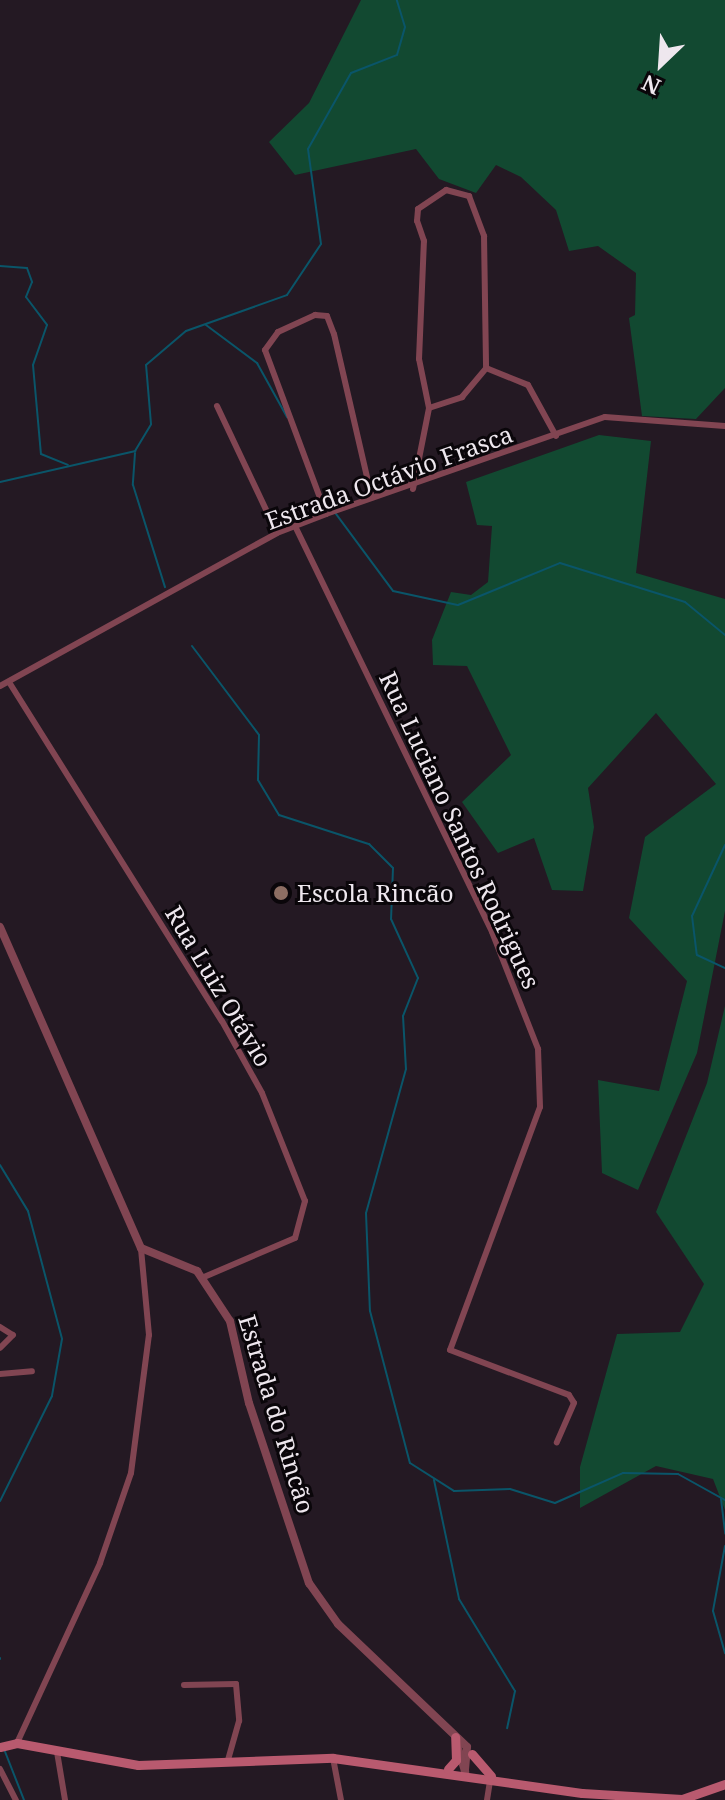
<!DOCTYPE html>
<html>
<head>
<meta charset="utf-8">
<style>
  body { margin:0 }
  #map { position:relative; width:725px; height:1800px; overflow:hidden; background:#241923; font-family:"Noto Serif",serif }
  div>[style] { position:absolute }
  .green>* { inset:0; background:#124931 }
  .stream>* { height:2px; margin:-1px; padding:0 1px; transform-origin:1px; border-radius:1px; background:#0a5569 }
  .minor>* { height:6px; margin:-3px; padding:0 3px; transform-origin:3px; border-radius:3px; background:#814552 }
  .tertiary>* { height:8px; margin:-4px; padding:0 4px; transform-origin:4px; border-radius:4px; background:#814552 }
  .secondary>* { height:9px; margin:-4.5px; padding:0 4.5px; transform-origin:4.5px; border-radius:4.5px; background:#b95a6f }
  .dots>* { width:22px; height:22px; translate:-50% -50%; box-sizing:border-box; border:4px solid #0a060a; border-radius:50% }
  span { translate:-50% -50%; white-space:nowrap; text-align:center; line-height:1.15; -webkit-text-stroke:6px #0a060a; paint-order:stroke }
  .street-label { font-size:24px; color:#eee7ee }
  .poi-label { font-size:24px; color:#eee7ee }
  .left { translate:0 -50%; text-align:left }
  .north { position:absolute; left:621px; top:24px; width:80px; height:80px; -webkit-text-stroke:6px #0a060a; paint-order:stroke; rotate:205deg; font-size:22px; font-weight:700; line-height:32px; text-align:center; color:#eee7ee }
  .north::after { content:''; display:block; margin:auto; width:28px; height:36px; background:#eee7ee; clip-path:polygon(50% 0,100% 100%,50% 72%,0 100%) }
</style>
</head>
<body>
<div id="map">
  <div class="green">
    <i style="clip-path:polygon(361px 0,725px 0,725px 388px,696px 419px,642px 416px,629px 318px,635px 315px,636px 273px,598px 246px,569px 251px,556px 210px,521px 177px,496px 165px,476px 193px,439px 179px,416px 149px,295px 175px,269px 142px,309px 103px)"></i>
    <i style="clip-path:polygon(599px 435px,651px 441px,636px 573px,725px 599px,725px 911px,697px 1053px,638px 1190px,602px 1173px,598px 1080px,659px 1091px,687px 981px,629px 918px,645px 837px,716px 784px,656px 713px,588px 788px,594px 827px,583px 891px,552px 890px,534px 838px,498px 853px,462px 802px,511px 755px,467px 666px,433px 665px,432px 640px,451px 592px,471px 595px,488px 582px,492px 526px,477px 525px,466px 482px)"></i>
    <i style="clip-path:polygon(725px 1006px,725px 1510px,713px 1479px,656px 1466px,580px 1508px,580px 1467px,617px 1334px,680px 1332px,704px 1284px,656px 1212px,707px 1083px)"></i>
  </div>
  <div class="stream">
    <i style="left:0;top:266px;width:27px;rotate:4deg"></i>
    <i style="left:27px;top:268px;width:15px;rotate:70deg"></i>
    <i style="left:32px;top:282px;width:16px;rotate:112deg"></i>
    <i style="left:26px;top:297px;width:35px;rotate:53deg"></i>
    <i style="left:47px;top:325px;width:42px;rotate:109.3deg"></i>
    <i style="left:33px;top:365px;width:89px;rotate:84.9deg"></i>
    <i style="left:41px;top:454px;width:29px;rotate:22deg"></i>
    <i style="left:206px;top:325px;width:64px;rotate:36.7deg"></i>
    <i style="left:257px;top:363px;width:62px;rotate:60.9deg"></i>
    <i style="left:135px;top:453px;width:32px;rotate:94deg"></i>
    <i style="left:133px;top:485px;width:107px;rotate:72.6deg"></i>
    <i style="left:0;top:482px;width:139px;rotate:-12.9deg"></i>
    <i style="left:135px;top:451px;width:31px;rotate:-59deg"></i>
    <i style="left:151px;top:424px;width:59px;rotate:-94.8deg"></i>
    <i style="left:146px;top:365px;width:52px;rotate:-40.4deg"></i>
    <i style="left:186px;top:331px;width:107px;rotate:-19.6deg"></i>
    <i style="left:287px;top:295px;width:61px;rotate:-56.3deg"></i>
    <i style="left:321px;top:244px;width:96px;rotate:-97.8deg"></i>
    <i style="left:308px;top:149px;width:87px;rotate:-60.5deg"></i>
    <i style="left:351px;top:73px;width:49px;rotate:-21.4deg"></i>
    <i style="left:397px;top:55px;width:29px;rotate:-74deg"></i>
    <i style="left:405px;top:27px;width:28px;rotate:-107deg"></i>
    <i style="left:322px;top:495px;width:119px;rotate:53.5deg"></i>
    <i style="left:393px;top:591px;width:66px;rotate:12.2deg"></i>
    <i style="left:458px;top:605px;width:110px;rotate:-22.4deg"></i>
    <i style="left:560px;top:563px;width:131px;rotate:17.3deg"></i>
    <i style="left:685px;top:602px;width:52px;rotate:39.5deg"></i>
    <i style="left:192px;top:646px;width:111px;rotate:53deg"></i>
    <i style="left:259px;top:735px;width:45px;rotate:91.3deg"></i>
    <i style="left:258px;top:780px;width:41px;rotate:59deg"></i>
    <i style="left:279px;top:815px;width:95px;rotate:17.9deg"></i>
    <i style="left:369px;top:844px;width:34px;rotate:45deg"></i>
    <i style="left:393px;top:868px;width:51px;rotate:92.2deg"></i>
    <i style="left:391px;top:919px;width:65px;rotate:65.4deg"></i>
    <i style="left:418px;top:978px;width:41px;rotate:111.5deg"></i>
    <i style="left:403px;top:1016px;width:53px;rotate:86.8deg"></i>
    <i style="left:406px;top:1069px;width:149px;rotate:105.5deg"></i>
    <i style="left:366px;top:1213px;width:98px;rotate:87.7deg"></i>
    <i style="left:370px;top:1311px;width:157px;rotate:75.3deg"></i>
    <i style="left:410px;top:1463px;width:52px;rotate:32.5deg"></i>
    <i style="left:454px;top:1491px;width:56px;rotate:-2deg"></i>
    <i style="left:510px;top:1489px;width:47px;rotate:17.3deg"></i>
    <i style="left:555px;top:1503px;width:74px;rotate:-23.8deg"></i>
    <i style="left:623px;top:1473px;width:55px;rotate:1deg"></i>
    <i style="left:678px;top:1474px;width:54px;rotate:29deg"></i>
    <i style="left:725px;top:845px;width:78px;rotate:114.9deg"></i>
    <i style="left:692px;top:916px;width:39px;rotate:83deg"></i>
    <i style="left:697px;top:955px;width:31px;rotate:25deg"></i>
    <i style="left:0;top:1165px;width:54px;rotate:58.7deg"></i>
    <i style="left:28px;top:1211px;width:132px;rotate:75.1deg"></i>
    <i style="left:62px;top:1339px;width:58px;rotate:100deg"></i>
    <i style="left:52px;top:1396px;width:117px;rotate:116.3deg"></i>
    <i style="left:434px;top:1480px;width:122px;rotate:78.1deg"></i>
    <i style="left:459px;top:1599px;width:108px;rotate:58.7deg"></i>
    <i style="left:515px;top:1691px;width:38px;rotate:102deg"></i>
    <i style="left:721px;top:1499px;width:35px;rotate:83deg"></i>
    <i style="left:725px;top:1546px;width:66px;rotate:100.5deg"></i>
    <i style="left:713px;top:1611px;width:44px;rotate:74.1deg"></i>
    <i style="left:0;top:1658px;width:1px;rotate:90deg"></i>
    <i style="left:4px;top:1749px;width:55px;rotate:68.6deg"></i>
  </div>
  <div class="minor">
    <i style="left:217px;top:406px;width:140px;rotate:64.7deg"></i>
    <i style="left:429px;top:408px;width:35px;rotate:-18deg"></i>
    <i style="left:462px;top:397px;width:38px;rotate:-50deg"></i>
    <i style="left:413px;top:489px;width:83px;rotate:-78.8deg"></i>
    <i style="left:429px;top:408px;width:50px;rotate:-101.5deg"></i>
    <i style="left:419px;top:359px;width:118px;rotate:-87.6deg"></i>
    <i style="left:424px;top:241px;width:21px;rotate:-109deg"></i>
    <i style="left:417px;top:221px;width:12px;rotate:-85deg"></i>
    <i style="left:418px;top:209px;width:34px;rotate:-34deg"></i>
    <i style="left:446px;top:190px;width:24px;rotate:15deg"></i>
    <i style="left:469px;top:196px;width:43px;rotate:69.4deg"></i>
    <i style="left:484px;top:236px;width:132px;rotate:89.1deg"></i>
    <i style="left:486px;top:368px;width:45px;rotate:22deg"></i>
    <i style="left:528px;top:385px;width:58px;rotate:61.2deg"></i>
    <i style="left:326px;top:514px;width:175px;rotate:-110.4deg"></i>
    <i style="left:265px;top:350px;width:22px;rotate:-54deg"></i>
    <i style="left:278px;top:332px;width:41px;rotate:-24.7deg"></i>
    <i style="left:315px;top:315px;width:12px;rotate:5deg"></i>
    <i style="left:327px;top:316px;width:19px;rotate:69deg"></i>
    <i style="left:334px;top:334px;width:168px;rotate:77deg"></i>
    <i style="left:295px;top:526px;width:451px;rotate:64.1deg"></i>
    <i style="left:492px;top:932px;width:126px;rotate:68.5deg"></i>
    <i style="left:538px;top:1049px;width:58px;rotate:88deg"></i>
    <i style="left:540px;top:1107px;width:259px;rotate:110.3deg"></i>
    <i style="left:450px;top:1350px;width:127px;rotate:20.7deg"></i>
    <i style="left:569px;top:1395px;width:9px;rotate:58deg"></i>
    <i style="left:574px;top:1403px;width:43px;rotate:113.6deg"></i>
    <i style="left:9px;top:682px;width:400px;rotate:57.9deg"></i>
    <i style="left:222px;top:1021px;width:82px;rotate:60.9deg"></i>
    <i style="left:262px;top:1093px;width:116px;rotate:68.3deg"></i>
    <i style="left:305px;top:1201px;width:38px;rotate:105deg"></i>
    <i style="left:295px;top:1238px;width:99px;rotate:156.8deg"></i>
    <i style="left:0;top:686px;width:316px;rotate:-28.9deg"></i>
    <i style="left:277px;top:533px;width:53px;rotate:-21.2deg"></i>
    <i style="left:326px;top:514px;width:295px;rotate:-19.2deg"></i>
    <i style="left:605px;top:417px;width:120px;rotate:4.3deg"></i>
    <i style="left:0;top:1327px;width:15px;rotate:32deg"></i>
    <i style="left:13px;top:1335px;width:18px;rotate:135deg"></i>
    <i style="left:0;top:1374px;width:32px;rotate:-5deg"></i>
    <i style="left:184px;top:1685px;width:52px;rotate:-1.1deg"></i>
    <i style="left:236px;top:1684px;width:37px;rotate:85deg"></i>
    <i style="left:239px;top:1721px;width:41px;rotate:105.8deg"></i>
    <i style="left:17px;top:1743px;width:198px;rotate:-65.2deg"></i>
    <i style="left:100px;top:1563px;width:95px;rotate:-71deg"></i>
    <i style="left:131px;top:1473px;width:139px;rotate:-82.6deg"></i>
    <i style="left:149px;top:1335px;width:87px;rotate:-95.3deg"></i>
    <i style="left:57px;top:1752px;width:49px;rotate:80.5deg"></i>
    <i style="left:333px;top:1758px;width:43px;rotate:79.2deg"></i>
    <i style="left:0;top:1769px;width:35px;rotate:63deg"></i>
    <i style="left:487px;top:1800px;width:20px;rotate:-81deg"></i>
  </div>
  <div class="tertiary">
    <i style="left:0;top:927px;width:351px;rotate:66.3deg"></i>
    <i style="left:141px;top:1248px;width:61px;rotate:22.3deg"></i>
    <i style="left:197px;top:1271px;width:60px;rotate:56.6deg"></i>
    <i style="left:230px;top:1321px;width:84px;rotate:77deg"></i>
    <i style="left:249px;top:1403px;width:190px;rotate:71.6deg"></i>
    <i style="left:309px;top:1583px;width:50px;rotate:54.7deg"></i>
    <i style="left:338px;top:1624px;width:178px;rotate:43.6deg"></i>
    <i style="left:467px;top:1747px;width:25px;rotate:95deg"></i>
    <i style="left:457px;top:1745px;width:28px;rotate:73deg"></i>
  </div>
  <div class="secondary">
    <i style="left:0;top:1747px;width:17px;rotate:-13deg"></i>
    <i style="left:17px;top:1743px;width:123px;rotate:10.3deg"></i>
    <i style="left:138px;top:1765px;width:195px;rotate:-2.1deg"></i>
    <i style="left:333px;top:1758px;width:251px;rotate:8deg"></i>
    <i style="left:582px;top:1793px;width:100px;rotate:3.4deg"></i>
    <i style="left:682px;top:1799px;width:46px;rotate:-19.2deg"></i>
    <i style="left:472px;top:1754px;width:29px;rotate:49deg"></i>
    <i style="left:448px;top:1769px;width:12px;rotate:-48deg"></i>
    <i style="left:456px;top:1760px;width:23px;rotate:-92deg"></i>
  </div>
  <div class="dots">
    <i style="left:281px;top:893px;background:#8d6e63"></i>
  </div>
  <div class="street-label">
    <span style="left:389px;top:477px;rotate:-20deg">Estrada Octávio Frasca</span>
    <span style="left:460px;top:830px;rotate:65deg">Rua Luciano Santos Rodrigues</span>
    <span style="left:219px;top:986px;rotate:59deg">Rua Luiz Otávio</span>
    <span style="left:277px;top:1414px;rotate:73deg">Estrada do Rincão</span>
  </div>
  <div class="poi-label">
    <span class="left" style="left:297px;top:893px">Escola Rincão</span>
  </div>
  <div class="north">N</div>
</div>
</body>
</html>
